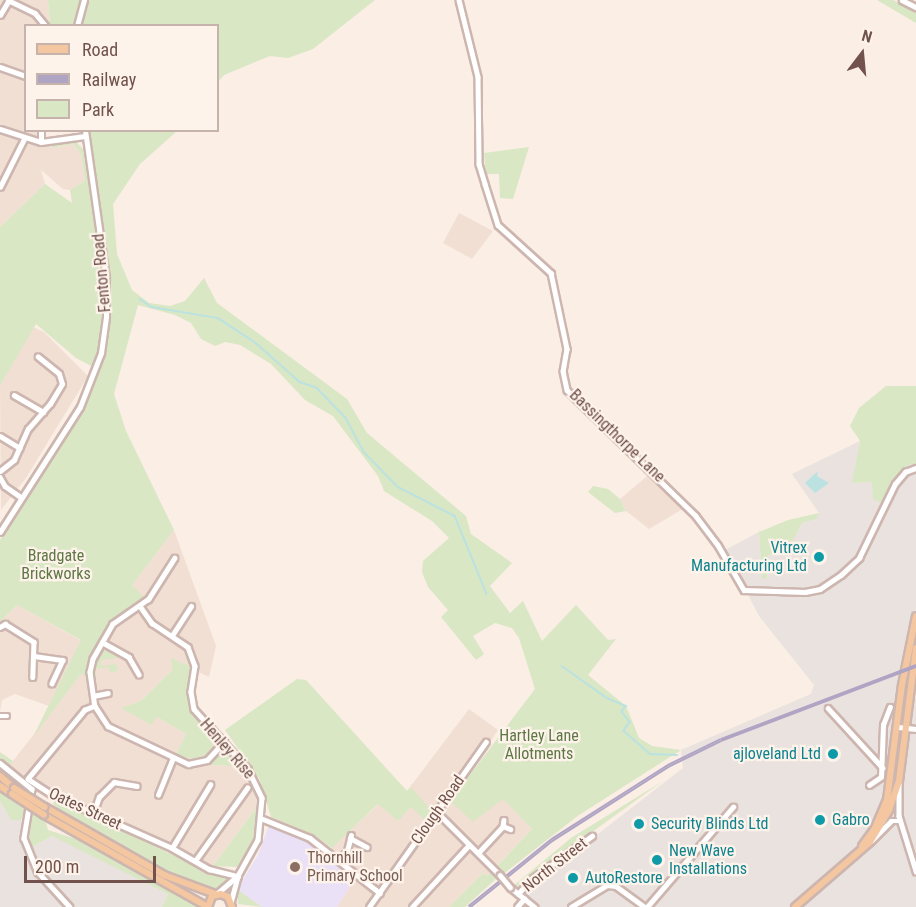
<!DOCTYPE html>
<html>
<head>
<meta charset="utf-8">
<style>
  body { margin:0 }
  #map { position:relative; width:916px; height:907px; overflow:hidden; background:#faeee5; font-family:"Roboto Condensed",sans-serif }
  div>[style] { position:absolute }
  .residential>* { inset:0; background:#f2dfd4 }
  .industrial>* { inset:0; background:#eae2df }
  .education>* { inset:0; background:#ebe1f7 }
  .green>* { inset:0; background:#d9e7c4 }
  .water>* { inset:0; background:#bbe2e1 }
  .stream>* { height:1.5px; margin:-0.75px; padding:0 0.75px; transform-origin:0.75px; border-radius:0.75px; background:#bbe2e1 }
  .roads { filter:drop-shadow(2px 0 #cdb6af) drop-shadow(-2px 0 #cdb6af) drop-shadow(0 2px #cdb6af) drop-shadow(0 -2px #cdb6af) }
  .minor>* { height:4.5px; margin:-2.25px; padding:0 2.25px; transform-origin:2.25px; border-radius:2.25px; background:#fff }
  .major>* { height:6px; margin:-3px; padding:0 3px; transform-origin:3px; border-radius:3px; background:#f5c7a1 }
  .rail>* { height:4px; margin-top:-2px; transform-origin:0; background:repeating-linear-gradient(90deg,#fef3ea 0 4.5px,#afa4c3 0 9px); box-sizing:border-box; border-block:2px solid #afa4c3 }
  .bridges { filter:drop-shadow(2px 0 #cdb6af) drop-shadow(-2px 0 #cdb6af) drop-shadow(0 2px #cdb6af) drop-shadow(0 -2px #cdb6af) }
  .minor-bridge>* { height:4.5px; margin:-2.25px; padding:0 2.25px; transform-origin:2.25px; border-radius:2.25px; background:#fff }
  .major-bridge>* { height:6px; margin:-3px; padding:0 3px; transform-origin:3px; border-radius:3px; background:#f5c7a1 }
  .dots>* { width:16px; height:16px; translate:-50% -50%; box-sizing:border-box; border:3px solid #fef3ea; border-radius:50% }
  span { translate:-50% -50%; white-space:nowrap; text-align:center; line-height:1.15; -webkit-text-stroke:4.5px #fef3ea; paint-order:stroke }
  .street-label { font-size:16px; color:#71524c }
  .culture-label { font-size:16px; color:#0d838f }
  .right { translate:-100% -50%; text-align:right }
  .left { translate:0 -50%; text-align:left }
  .park-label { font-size:16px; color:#5d7745 }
  .education-label { font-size:16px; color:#785e54 }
  .legend { position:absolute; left:24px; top:24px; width:195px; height:108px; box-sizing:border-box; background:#fef3ea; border:2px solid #c6b3ab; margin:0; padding:8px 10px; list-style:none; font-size:18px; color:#71524c }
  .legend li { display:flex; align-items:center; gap:12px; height:30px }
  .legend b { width:30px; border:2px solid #c6b3ab }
  .north { position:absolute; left:832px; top:24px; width:60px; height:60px; -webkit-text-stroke:4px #fef3ea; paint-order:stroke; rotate:16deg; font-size:16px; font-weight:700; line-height:24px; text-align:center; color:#71524c }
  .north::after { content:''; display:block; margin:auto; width:21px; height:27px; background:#71524c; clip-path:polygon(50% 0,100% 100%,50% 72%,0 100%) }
  .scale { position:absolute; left:24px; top:856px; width:132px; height:27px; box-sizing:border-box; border:3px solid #71524c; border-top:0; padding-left:8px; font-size:18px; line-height:21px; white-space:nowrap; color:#71524c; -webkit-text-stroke:4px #fef3ea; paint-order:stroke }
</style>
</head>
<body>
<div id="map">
  <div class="residential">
    <i style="clip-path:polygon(0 0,48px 0,50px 25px,26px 26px,26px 130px,44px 131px,44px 138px,53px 148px,73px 144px,81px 154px,85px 181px,70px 190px,63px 189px,41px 170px,45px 184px,0 227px)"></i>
    <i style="clip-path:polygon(459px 213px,493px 231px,472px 259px,443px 243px)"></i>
    <i style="clip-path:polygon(33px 327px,44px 332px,88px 376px,26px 478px,1px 510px,0 386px)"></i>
    <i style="clip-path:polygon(652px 472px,686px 507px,649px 529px,626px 511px,620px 499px)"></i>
    <i style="clip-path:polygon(174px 530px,216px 646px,209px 677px,171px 659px,172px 670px,141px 701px,122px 708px,157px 717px,186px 734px,176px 754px,195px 760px,204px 757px,206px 765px,232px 766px,247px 773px,259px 804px,213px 866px,24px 778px,9px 766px,81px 674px,87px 676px,90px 661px,109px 623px,137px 591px,132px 585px)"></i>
    <i style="clip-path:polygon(17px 605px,82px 641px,49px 706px,15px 694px,2px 700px,0 712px,0 622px)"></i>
    <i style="clip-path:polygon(469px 709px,498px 730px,450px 801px,503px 798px,532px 829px,487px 876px,483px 873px,449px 907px,337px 907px,354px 880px,325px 854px,400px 784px,407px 791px)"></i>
  </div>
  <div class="industrial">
    <i style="clip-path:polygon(860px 441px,853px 483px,872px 482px,881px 503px,895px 480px,910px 464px,916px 465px,916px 907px,540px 907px,525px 897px,527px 889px,683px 768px,681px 750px,811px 694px,814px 685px,759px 616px,725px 550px,759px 532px,762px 578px,768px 555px,787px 551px,802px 523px,815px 519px,819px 513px,792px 474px)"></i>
    <i style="clip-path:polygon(0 801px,11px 820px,20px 817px,32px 847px,52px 836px,73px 845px,168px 894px,162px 907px,0 907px)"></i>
  </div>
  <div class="education">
    <i style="clip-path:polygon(269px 825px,293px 833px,316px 847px,354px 880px,337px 907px,262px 907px,237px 889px,258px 855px)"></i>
  </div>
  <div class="green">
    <i style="clip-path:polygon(48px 0,81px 0,74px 25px,50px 25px)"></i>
    <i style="clip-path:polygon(89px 0,375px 0,313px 49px,288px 58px,270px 56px,224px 75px,218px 82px,218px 26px,81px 25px)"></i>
    <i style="clip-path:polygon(877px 0,893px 0,916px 12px,916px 23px)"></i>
    <i style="clip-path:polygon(89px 131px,177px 131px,140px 164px,113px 204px,117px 254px,132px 290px,149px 303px,170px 306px,185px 301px,204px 278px,217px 303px,347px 399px,367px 433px,466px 516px,471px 534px,512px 563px,490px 586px,510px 613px,523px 601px,542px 641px,576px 605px,608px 640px,616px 639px,588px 675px,626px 706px,639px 738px,652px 746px,681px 750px,579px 815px,502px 875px,496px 867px,532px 829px,503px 799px,473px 822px,450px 801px,535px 689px,519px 638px,512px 628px,495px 623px,473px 636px,484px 654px,476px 660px,441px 617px,448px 610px,428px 587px,422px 572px,423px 561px,449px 538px,432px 521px,384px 491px,378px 476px,333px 416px,305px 400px,271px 364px,240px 345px,225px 342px,215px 346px,201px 339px,191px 323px,175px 315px,138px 305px,114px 394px,126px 431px,174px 530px,132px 585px,143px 596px,148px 595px,108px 625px,90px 661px,87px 677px,81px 674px,33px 737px,81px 640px,17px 605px,0 622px,0 540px,88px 399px,109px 334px,111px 303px)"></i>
    <i style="clip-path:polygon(75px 141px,83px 149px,104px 286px,105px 316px,95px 368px,76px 358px,36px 324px,0 386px,0 227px,45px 184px,72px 203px,70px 190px,85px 181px,81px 154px,73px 144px,52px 148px,52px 144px)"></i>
    <i style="clip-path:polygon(529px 147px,513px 199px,500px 198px,499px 174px,486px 174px,484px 153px)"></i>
    <i style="clip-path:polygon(886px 386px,916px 386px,916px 465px,910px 464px,895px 480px,881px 503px,873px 499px,872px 482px,852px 483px,860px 441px,850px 426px,859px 408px)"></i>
    <i style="clip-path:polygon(593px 486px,608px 489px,620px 499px,626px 511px,615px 513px,588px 492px)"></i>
    <i style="clip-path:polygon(819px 513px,816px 519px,802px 523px,787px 552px,768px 555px,767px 578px,762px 579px,759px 532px,788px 520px)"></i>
    <i style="clip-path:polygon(168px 634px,188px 650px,193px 669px,189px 688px,192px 712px,218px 743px,204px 757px,195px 760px,176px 754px,186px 734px,157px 717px,151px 725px,121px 708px,141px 701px,172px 670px,171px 658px,189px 666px,183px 649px)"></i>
    <i style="clip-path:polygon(103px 650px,125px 657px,101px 660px,101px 666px,116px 664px,118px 671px,110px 673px,109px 667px,96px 669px,96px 690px,93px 670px)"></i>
    <i style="clip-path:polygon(297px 679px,306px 680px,407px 791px,411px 787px,432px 811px,426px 821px,411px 807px,398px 821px,378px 804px,332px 848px,314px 835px,271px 817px,259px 778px,225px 730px)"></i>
    <i style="clip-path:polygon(224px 750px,228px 751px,247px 773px,232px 766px,206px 765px)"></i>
    <i style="clip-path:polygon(0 752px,13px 761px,6px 771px,31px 794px,0 772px)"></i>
    <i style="clip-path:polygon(663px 781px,514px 888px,512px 887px,571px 838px)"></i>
    <i style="clip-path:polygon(0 790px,26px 807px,21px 820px,11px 820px,0 801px)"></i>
    <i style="clip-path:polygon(56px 799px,72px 812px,76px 809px,96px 817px,209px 873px,230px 879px,219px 890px,193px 886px,87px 831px,53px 804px)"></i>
    <i style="clip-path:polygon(259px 804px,258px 824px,251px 844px,237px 867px,213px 866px)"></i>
    <i style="clip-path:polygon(33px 811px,46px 823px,48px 830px,76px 839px,204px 907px,162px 907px,168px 894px,52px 836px,32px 847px,26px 830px)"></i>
    <i style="clip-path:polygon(493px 870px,498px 877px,465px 907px,449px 907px,483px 873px,487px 876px)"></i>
    <i style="clip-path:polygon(237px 889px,262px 907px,238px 904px)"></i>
  </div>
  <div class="water">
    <i style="clip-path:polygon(818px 471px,817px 476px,829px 483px,815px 493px,805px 483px)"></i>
  </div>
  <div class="stream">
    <i style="left:140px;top:299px;width:14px;rotate:34deg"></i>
    <i style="left:152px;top:307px;width:67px;rotate:9.5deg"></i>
    <i style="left:218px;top:318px;width:45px;rotate:33.3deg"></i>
    <i style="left:256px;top:343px;width:59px;rotate:41.6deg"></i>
    <i style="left:300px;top:382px;width:18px;rotate:19deg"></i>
    <i style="left:317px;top:388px;width:42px;rotate:46deg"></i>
    <i style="left:346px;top:418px;width:38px;rotate:62deg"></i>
    <i style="left:364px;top:452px;width:49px;rotate:45.8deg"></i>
    <i style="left:398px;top:487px;width:64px;rotate:27deg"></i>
    <i style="left:455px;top:516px;width:84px;rotate:67.7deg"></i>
    <i style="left:562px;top:666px;width:55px;rotate:35.4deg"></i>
    <i style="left:607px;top:698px;width:21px;rotate:23deg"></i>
    <i style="left:626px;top:706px;width:7px;rotate:124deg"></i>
    <i style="left:622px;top:712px;width:13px;rotate:51deg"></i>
    <i style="left:630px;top:722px;width:11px;rotate:124deg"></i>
    <i style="left:624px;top:731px;width:35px;rotate:41deg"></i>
    <i style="left:650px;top:754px;width:27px;rotate:2deg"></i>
  </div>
  <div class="roads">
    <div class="minor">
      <i style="left:8px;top:0;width:30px;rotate:26deg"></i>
      <i style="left:35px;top:13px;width:17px;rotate:50deg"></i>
      <i style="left:459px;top:0;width:79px;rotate:76.1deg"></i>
      <i style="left:478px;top:77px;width:87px;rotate:89.3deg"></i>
      <i style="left:479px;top:164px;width:21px;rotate:73deg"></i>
      <i style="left:485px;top:184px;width:43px;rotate:72.4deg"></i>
      <i style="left:498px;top:225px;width:72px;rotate:42.2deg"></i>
      <i style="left:551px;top:273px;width:78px;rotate:78.1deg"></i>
      <i style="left:567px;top:349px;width:22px;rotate:100deg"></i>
      <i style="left:563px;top:371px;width:19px;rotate:78deg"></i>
      <i style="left:567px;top:390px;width:180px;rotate:44.3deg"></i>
      <i style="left:696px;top:516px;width:36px;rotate:53deg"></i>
      <i style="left:718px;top:545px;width:52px;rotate:60deg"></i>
      <i style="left:744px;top:590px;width:61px;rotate:1.9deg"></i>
      <i style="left:805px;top:592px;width:15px;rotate:-11deg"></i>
      <i style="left:820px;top:589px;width:25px;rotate:-34deg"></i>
      <i style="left:841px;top:575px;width:25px;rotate:-43deg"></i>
      <i style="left:859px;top:558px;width:82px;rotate:-64.1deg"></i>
      <i style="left:895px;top:484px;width:16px;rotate:-50deg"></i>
      <i style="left:905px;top:472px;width:12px;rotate:-20deg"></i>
      <i style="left:902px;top:0;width:16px;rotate:27deg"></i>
      <i style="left:0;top:15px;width:17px;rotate:-59deg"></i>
      <i style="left:77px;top:26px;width:27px;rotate:-75deg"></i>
      <i style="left:0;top:67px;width:28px;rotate:19deg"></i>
      <i style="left:0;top:129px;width:43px;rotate:17.6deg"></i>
      <i style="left:41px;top:142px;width:44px;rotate:-7.8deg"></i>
      <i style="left:41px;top:142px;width:12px;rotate:-90deg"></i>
      <i style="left:0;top:187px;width:54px;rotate:-63.4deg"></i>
      <i style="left:14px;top:395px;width:34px;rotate:30deg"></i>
      <i style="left:0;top:436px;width:23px;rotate:31deg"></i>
      <i style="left:0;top:471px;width:18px;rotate:-38deg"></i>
      <i style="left:14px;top:460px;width:34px;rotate:-66deg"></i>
      <i style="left:28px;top:429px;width:33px;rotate:-49deg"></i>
      <i style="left:50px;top:404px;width:23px;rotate:-59deg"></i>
      <i style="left:62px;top:384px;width:10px;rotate:-107deg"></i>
      <i style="left:59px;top:374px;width:27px;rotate:-141deg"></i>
      <i style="left:0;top:477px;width:10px;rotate:61deg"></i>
      <i style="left:5px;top:486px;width:19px;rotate:35deg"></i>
      <i style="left:0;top:532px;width:148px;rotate:-57.4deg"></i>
      <i style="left:80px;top:407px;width:58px;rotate:-68.7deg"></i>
      <i style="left:101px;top:353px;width:36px;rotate:-82deg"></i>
      <i style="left:106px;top:317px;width:39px;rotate:-90deg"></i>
      <i style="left:106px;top:278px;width:149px;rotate:-98.1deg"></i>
      <i style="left:175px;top:558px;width:49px;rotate:122.4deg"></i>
      <i style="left:149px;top:599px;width:44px;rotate:145.2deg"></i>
      <i style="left:113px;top:624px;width:40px;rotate:119.7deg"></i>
      <i style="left:93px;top:659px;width:13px;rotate:103deg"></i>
      <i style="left:90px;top:672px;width:34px;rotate:82deg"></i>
      <i style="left:95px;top:706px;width:24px;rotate:57deg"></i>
      <i style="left:108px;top:726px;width:89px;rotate:25.4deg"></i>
      <i style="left:188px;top:764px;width:19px;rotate:-12deg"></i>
      <i style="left:207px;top:760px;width:25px;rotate:-47deg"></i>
      <i style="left:140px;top:606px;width:21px;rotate:55deg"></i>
      <i style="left:152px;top:623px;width:43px;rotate:33.7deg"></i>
      <i style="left:188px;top:647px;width:20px;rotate:70deg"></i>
      <i style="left:195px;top:666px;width:26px;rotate:99deg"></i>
      <i style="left:191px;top:692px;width:17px;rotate:80deg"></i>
      <i style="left:194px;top:709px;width:81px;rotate:48deg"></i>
      <i style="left:248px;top:769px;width:32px;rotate:64deg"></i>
      <i style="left:262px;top:798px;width:42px;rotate:95.4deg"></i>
      <i style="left:258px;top:840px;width:41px;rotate:119.1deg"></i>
      <i style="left:238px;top:876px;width:28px;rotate:139deg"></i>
      <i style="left:0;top:627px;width:6px;rotate:-31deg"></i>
      <i style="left:5px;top:624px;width:34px;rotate:32deg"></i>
      <i style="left:34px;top:642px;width:35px;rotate:92deg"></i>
      <i style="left:173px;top:634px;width:33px;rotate:-57deg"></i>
      <i style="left:102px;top:642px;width:31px;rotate:29deg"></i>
      <i style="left:129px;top:657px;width:20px;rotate:60deg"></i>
      <i style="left:34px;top:656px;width:29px;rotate:8deg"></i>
      <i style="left:63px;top:660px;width:26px;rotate:115deg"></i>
      <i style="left:93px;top:696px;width:15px;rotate:-11deg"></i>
      <i style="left:95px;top:706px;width:11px;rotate:158deg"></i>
      <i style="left:85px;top:710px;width:89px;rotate:129.6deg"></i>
      <i style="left:28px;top:779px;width:30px;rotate:33deg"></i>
      <i style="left:53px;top:795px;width:130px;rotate:24deg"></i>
      <i style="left:172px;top:848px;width:43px;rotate:29.6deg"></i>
      <i style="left:209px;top:869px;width:30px;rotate:14deg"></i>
      <i style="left:828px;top:708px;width:81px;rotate:47.5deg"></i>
      <i style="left:0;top:716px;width:7px"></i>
      <i style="left:898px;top:727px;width:18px;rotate:6deg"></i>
      <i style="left:0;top:763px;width:41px;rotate:39.1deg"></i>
      <i style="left:32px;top:789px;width:50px;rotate:99.3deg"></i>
      <i style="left:24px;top:838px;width:37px;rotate:68deg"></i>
      <i style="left:38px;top:872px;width:47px;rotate:47.6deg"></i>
      <i style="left:899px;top:784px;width:32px;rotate:90deg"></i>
      <i style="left:899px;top:816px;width:58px;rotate:72.8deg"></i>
      <i style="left:869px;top:785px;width:14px;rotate:-34deg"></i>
      <i style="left:881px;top:777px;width:52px;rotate:-87.8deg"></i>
      <i style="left:883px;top:725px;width:19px;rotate:-69deg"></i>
      <i style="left:158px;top:795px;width:40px;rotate:-68deg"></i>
      <i style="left:437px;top:812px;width:89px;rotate:45deg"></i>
      <i style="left:93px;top:814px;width:18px;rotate:-71deg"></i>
      <i style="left:99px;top:797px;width:21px;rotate:-45deg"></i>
      <i style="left:114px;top:782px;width:23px;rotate:10deg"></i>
      <i style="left:263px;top:819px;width:51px;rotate:22deg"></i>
      <i style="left:310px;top:838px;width:89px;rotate:38.2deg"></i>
      <i style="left:504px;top:820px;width:6px;rotate:99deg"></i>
      <i style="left:503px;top:826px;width:8px;rotate:23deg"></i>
      <i style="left:350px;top:838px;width:19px;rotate:28deg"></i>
      <i style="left:871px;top:841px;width:28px;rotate:-45deg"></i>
      <i style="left:891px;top:821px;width:10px"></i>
      <i style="left:172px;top:848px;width:74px;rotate:-58.9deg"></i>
      <i style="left:478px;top:853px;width:37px;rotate:-47deg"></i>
      <i style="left:195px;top:861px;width:90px;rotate:-54.5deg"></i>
      <i style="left:338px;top:861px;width:13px;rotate:-48deg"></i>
      <i style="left:347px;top:851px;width:16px;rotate:-76deg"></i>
      <i style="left:510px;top:887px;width:32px;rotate:39deg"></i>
      <i style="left:518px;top:894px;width:18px;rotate:-49deg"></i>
      <i style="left:530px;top:880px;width:76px;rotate:-35.4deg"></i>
      <i style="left:231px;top:901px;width:23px;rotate:-75deg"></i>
      <i style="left:369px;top:907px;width:202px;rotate:-54.7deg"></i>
      <i style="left:412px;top:907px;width:84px;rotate:-47.4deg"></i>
      <i style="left:517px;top:907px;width:11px;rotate:-49deg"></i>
      <i style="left:571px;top:907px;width:42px;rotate:-31.4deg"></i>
      <i style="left:607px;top:885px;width:9px;rotate:6deg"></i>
      <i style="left:616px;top:886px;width:36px;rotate:36deg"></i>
      <i style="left:647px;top:907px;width:132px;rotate:-49.3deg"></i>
    </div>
    <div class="major">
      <i style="left:0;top:776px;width:18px;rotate:41deg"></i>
      <i style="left:0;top:786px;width:14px;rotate:34deg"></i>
      <i style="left:45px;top:807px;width:137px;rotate:29.7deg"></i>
      <i style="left:164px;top:875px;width:54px;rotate:20.4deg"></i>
      <i style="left:44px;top:815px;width:188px;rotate:29.3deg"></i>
      <i style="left:862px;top:846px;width:22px;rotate:-54deg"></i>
      <i style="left:875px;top:828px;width:30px;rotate:-67deg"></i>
      <i style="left:887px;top:800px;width:116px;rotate:-82.6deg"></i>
      <i style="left:902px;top:685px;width:70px;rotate:-78.5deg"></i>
      <i style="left:208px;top:907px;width:12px;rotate:-70deg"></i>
      <i style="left:212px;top:896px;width:9px;rotate:-13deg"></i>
      <i style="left:221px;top:894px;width:8px;rotate:23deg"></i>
      <i style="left:228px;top:897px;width:11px;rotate:68deg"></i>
      <i style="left:795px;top:907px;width:99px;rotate:-40.9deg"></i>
      <i style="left:870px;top:842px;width:37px;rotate:-59deg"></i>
      <i style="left:889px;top:810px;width:31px;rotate:-71deg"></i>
      <i style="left:899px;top:781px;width:134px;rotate:-82.7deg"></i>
    </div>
  </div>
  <div class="rail">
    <i style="left:469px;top:907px;width:107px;rotate:-38.9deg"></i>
    <i style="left:552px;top:840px;width:138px;rotate:-32.5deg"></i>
    <i style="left:668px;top:766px;width:59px;rotate:-26.1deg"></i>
    <i style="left:721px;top:740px;width:209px;rotate:-20.8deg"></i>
  </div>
  <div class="bridges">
    <div class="minor-bridge">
      <i style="left:500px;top:875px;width:16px;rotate:50deg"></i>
    </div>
    <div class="major-bridge">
      <i style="left:14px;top:788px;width:36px;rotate:32deg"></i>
      <i style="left:12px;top:794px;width:38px;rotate:33deg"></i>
    </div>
  </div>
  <div class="dots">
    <i style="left:819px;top:557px;background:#0f9aa8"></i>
    <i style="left:833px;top:754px;background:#0f9aa8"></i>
    <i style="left:820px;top:820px;background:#0f9aa8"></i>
    <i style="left:639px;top:824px;background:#0f9aa8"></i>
    <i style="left:657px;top:860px;background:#0f9aa8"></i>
    <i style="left:295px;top:867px;background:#8d6e63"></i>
    <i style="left:573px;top:878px;background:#0f9aa8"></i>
  </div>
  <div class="street-label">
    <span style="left:102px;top:273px;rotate:-95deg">Fenton Road</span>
    <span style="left:617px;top:436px;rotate:44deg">Bassingthorpe Lane</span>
    <span style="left:227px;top:749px;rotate:49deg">Henley Rise</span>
    <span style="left:85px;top:809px;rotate:25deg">Oates Street</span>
    <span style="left:438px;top:810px;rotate:-55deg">Clough Road</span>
    <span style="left:555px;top:865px;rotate:-38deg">North Street</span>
  </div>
  <div class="culture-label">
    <span class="right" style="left:807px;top:557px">Vitrex<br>Manufacturing Ltd</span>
    <span class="right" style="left:821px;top:754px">ajloveland Ltd</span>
    <span class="left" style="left:832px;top:820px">Gabro</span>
    <span class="left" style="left:651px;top:824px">Security Blinds Ltd</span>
    <span class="left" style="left:669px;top:860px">New Wave<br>Installations</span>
    <span class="left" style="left:585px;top:878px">AutoRestore</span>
  </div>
  <div class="park-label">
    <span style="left:56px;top:565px">Bradgate<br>Brickworks</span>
    <span style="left:539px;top:745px">Hartley Lane<br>Allotments</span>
  </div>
  <div class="education-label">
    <span class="left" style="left:307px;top:867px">Thornhill<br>Primary School</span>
  </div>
  <ul class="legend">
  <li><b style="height:8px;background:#f5c7a1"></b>Road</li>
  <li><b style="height:8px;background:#afa4c3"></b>Railway</li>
  <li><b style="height:16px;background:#d9e7c4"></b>Park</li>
  </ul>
  <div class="north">N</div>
  <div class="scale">200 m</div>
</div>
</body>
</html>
